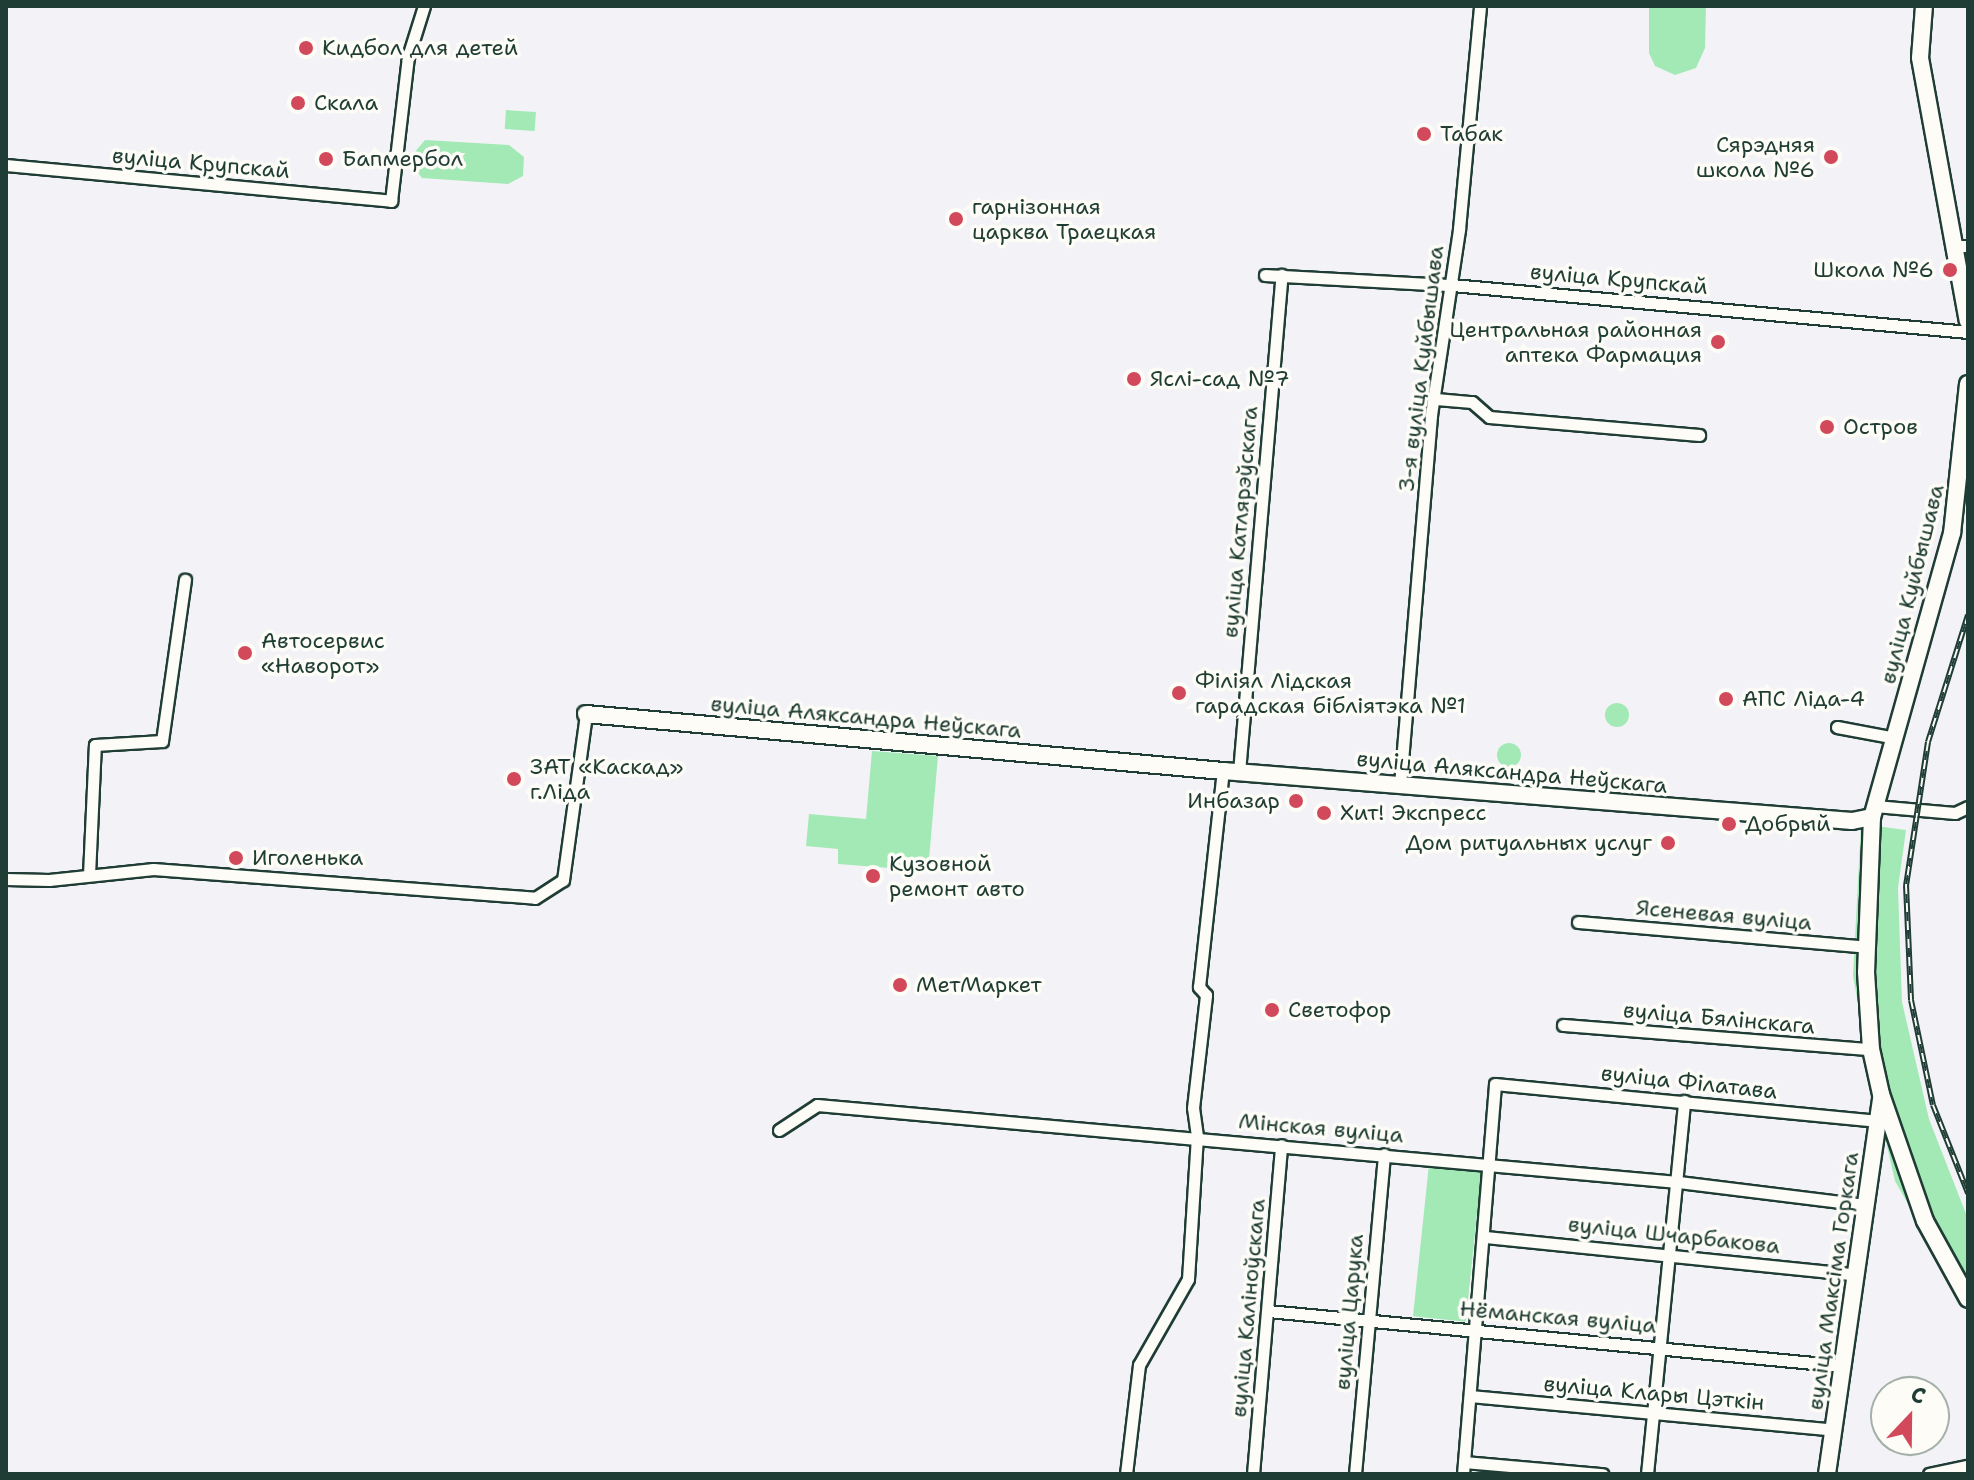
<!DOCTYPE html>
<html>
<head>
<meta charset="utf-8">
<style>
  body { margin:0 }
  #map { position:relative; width:1974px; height:1480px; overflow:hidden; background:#f3f3f7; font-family:"Shantell Sans",sans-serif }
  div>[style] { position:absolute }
  .green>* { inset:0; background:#a3e9b6; transform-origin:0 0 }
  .round { border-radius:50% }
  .roads { filter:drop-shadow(2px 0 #1f3d34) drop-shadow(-2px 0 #1f3d34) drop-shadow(0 2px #1f3d34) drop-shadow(0 -2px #1f3d34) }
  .street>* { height:11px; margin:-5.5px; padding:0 5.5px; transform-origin:5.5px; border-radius:5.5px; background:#fdfcf7 }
  .secondary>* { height:16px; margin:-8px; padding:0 8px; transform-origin:8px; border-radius:8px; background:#fdfcf7 }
  .rail>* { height:6px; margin-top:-3px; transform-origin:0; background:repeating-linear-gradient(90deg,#fdfcf7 0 9px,#1f3d34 0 18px); box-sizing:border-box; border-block:2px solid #1f3d34 }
  .dots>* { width:22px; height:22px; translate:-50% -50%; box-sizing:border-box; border:4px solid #fdfcf7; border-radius:50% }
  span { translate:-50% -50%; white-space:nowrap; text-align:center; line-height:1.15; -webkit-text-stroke:7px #fdfcf7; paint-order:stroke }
  .poi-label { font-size:22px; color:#1f3d34 }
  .left { translate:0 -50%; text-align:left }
  .right { translate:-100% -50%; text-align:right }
  .street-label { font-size:22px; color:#1f3d34 }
  .frame { position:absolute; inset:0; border:8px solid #1f3d34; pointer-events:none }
  .north { position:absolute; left:1870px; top:1376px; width:80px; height:80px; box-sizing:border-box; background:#fdfcf7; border:2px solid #a4b0a9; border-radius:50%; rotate:22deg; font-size:22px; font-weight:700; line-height:32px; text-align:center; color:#1f3d34 }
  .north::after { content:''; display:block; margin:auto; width:28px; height:36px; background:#d1495b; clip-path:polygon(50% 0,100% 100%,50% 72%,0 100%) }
</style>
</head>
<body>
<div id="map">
  <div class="green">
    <i style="clip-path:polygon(1649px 6px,1706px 6px,1705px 48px,1696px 68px,1675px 75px,1655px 66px,1649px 53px)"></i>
    <i style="left:506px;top:110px;width:30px;height:19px;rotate:4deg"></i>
    <i style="clip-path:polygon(425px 140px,509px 145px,524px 157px,523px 176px,508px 184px,422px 178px,408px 160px)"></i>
    <i class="round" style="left:1605px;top:703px;width:24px;height:24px"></i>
    <i class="round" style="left:1497px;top:743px;width:24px;height:24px"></i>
    <i style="clip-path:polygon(872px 751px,938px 756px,928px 871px,838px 864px,838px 849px,806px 846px,809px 814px,866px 819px)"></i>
    <i style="clip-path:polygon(1861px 824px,1906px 830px,1898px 888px,1902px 1002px,1929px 1119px,1968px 1219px,1968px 1310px,1895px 1181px,1874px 1089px,1853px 976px)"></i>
    <i style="left:1429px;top:1164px;width:53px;height:153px;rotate:6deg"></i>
  </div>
  <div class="roads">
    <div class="street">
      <i style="left:6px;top:165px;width:387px;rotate:5.3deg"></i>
      <i style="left:391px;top:201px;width:145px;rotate:-83.3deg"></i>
      <i style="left:408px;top:57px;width:53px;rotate:-72.6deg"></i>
      <i style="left:1956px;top:246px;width:12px"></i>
      <i style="left:1265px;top:275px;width:187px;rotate:3.1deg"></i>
      <i style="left:1452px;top:285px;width:518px;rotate:5.2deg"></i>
      <i style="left:1436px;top:399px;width:36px;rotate:5deg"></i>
      <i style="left:1472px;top:402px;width:23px;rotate:41deg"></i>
      <i style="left:1489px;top:417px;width:211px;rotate:4.9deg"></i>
      <i style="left:1837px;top:727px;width:59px;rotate:10.7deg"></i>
      <i style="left:1239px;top:772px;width:499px;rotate:-85.1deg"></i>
      <i style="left:1400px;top:785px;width:371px;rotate:-85.2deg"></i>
      <i style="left:1431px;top:415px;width:188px;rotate:-81.4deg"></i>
      <i style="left:1459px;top:229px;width:224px;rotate:-84.6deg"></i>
      <i style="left:1875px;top:806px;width:80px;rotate:5deg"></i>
      <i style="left:1955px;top:813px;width:14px;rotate:-25deg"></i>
      <i style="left:89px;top:875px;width:130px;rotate:-87.4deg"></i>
      <i style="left:95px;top:745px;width:67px;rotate:-3.4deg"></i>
      <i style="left:162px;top:741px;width:163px;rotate:-81.9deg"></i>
      <i style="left:6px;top:879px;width:43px;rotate:1.3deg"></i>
      <i style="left:49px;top:880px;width:105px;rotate:-6deg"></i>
      <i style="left:153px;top:869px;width:383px;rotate:4.3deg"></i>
      <i style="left:535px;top:898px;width:33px;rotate:-33deg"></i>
      <i style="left:563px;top:880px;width:168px;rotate:-82.1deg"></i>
      <i style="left:1578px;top:922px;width:290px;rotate:4.9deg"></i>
      <i style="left:1563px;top:1025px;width:309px;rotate:4.5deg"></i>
      <i style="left:779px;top:1130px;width:45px;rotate:-33.3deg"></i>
      <i style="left:817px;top:1105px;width:864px;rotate:5.11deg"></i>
      <i style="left:1678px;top:1182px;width:189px;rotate:7deg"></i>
      <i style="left:1486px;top:1237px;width:373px;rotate:5.8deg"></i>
      <i style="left:1268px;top:1311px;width:579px;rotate:5.45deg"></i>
      <i style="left:1470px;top:1396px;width:366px;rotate:5.3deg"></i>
      <i style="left:1464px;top:1462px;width:139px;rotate:5deg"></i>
      <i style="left:1126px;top:1474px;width:110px;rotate:-83.2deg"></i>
      <i style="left:1139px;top:1365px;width:99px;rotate:-60.3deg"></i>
      <i style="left:1188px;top:1279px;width:143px;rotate:-86.4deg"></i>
      <i style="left:1197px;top:1136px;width:28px;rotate:-98deg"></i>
      <i style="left:1193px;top:1108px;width:114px;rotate:-83.4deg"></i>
      <i style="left:1206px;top:995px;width:11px;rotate:-131deg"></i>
      <i style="left:1199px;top:987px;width:217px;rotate:-83.7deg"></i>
      <i style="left:1253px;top:1474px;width:330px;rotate:-85.1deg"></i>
      <i style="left:1355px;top:1474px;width:321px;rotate:-84.8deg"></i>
      <i style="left:1463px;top:1474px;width:391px;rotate:-85.3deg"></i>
      <i style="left:1495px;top:1084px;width:385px;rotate:5.5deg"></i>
      <i style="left:1647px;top:1474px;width:375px;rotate:-84.3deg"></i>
      <i style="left:1929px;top:1474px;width:40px;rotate:-12deg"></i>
    </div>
    <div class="secondary">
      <i style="left:1924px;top:6px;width:52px;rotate:94.4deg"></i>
      <i style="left:1920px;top:58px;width:267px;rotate:79.7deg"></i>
      <i style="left:1968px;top:384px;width:150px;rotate:96.1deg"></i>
      <i style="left:1952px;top:533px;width:295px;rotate:105.7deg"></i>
      <i style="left:1872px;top:817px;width:155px;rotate:92.2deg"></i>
      <i style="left:1866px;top:972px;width:77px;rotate:86.3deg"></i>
      <i style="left:1871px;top:1049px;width:46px;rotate:77.5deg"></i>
      <i style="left:1881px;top:1094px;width:134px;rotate:70.9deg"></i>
      <i style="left:1925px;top:1221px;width:89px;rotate:61.1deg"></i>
      <i style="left:586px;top:714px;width:640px;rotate:5.11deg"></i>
      <i style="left:1223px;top:771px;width:631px;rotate:4.54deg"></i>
      <i style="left:1852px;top:821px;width:20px;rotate:-11deg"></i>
      <i style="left:1827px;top:1474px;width:379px;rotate:-81.8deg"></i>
    </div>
  </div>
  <div class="rail">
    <i style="left:1968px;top:615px;width:133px;rotate:107.5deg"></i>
    <i style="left:1928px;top:742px;width:145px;rotate:98.7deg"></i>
    <i style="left:1906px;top:885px;width:115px;rotate:87.5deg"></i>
    <i style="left:1911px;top:1000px;width:107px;rotate:78.2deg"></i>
    <i style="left:1933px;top:1105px;width:95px;rotate:68.3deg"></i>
  </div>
  <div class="dots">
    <i style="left:306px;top:48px;background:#d1495b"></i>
    <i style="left:298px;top:103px;background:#d1495b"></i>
    <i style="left:1424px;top:134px;background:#d1495b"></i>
    <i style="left:1831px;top:157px;background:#d1495b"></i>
    <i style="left:326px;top:159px;background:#d1495b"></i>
    <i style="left:956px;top:219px;background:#d1495b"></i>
    <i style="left:1950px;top:270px;background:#d1495b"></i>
    <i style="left:1718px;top:342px;background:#d1495b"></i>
    <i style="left:1134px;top:379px;background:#d1495b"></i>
    <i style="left:1827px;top:427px;background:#d1495b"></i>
    <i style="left:245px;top:653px;background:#d1495b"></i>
    <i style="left:1179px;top:693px;background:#d1495b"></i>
    <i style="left:1726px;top:699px;background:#d1495b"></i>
    <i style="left:514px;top:779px;background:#d1495b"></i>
    <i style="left:1296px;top:801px;background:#d1495b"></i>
    <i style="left:1324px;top:813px;background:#d1495b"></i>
    <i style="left:1729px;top:824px;background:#d1495b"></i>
    <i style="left:1668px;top:843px;background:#d1495b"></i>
    <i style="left:236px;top:858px;background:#d1495b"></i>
    <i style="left:873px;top:876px;background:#d1495b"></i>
    <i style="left:900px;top:985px;background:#d1495b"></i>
    <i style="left:1272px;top:1010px;background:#d1495b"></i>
  </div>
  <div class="poi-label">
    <span class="left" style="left:322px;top:48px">Кидбол для детей</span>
    <span class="left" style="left:314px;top:103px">Скала</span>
    <span class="left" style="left:1440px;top:134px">Табак</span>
    <span class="right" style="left:1815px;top:157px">Сярэдняя<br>школа №6</span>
    <span class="left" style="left:342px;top:159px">Бапмербол</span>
    <span class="left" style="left:972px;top:219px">гарнізонная<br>царква Траецкая</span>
    <span class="right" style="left:1934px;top:270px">Школа №6</span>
    <span class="right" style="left:1702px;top:342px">Центральная районная<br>аптека Фармация</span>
    <span class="left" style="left:1150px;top:379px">Яслі-сад №7</span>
    <span class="left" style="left:1843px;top:427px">Остров</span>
    <span class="left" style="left:261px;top:653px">Автосервис<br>«Наворот»</span>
    <span class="left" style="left:1195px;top:693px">Філіял Лідская<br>гарадская бібліятэка №1</span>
    <span class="left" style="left:1742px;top:699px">АПС Ліда-4</span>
    <span class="left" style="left:530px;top:779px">ЗАТ «Каскад»<br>г.Ліда</span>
    <span class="right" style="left:1280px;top:801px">Инбазар</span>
    <span class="left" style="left:1340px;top:813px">Хит! Экспресс</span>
    <span class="left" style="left:1745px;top:824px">Добрый</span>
    <span class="right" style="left:1652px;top:843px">Дом ритуальных услуг</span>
    <span class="left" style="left:252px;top:858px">Иголенька</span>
    <span class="left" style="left:889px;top:876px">Кузовной<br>ремонт авто</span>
    <span class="left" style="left:916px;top:985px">МетМаркет</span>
    <span class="left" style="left:1288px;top:1010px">Светофор</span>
  </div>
  <div class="street-label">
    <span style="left:201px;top:163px;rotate:5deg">вуліца Крупскай</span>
    <span style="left:1619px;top:279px;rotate:5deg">вуліца Крупскай</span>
    <span style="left:1421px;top:369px;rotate:-83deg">3-я вуліца Куйбышава</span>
    <span style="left:1240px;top:522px;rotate:-85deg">вуліца Катлярэўскага</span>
    <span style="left:1912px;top:584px;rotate:-76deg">вуліца Куйбышава</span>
    <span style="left:866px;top:717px;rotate:5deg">вуліца Аляксандра Неўскага</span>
    <span style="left:1512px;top:772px;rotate:5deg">вуліца Аляксандра Неўскага</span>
    <span style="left:1724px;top:915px;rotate:5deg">Ясеневая вуліца</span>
    <span style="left:1719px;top:1018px;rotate:5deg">вуліца Бялінскага</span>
    <span style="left:1689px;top:1082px;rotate:6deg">вуліца Філатава</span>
    <span style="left:1321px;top:1128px;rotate:5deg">Мінская вуліца</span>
    <span style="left:1674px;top:1235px;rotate:6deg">вуліца Шчарбакова</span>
    <span style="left:1833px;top:1281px;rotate:-82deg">вуліца Максіма Горкага</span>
    <span style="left:1248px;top:1308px;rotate:-85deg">вуліца Каліноўскага</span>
    <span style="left:1349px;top:1312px;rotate:-85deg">вуліца Царука</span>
    <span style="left:1558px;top:1317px;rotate:5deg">Нёманская вуліца</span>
    <span style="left:1654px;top:1393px;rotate:5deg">вуліца Клары Цэткін</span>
  </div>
  <div class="frame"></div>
  <div class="north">С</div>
</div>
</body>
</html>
